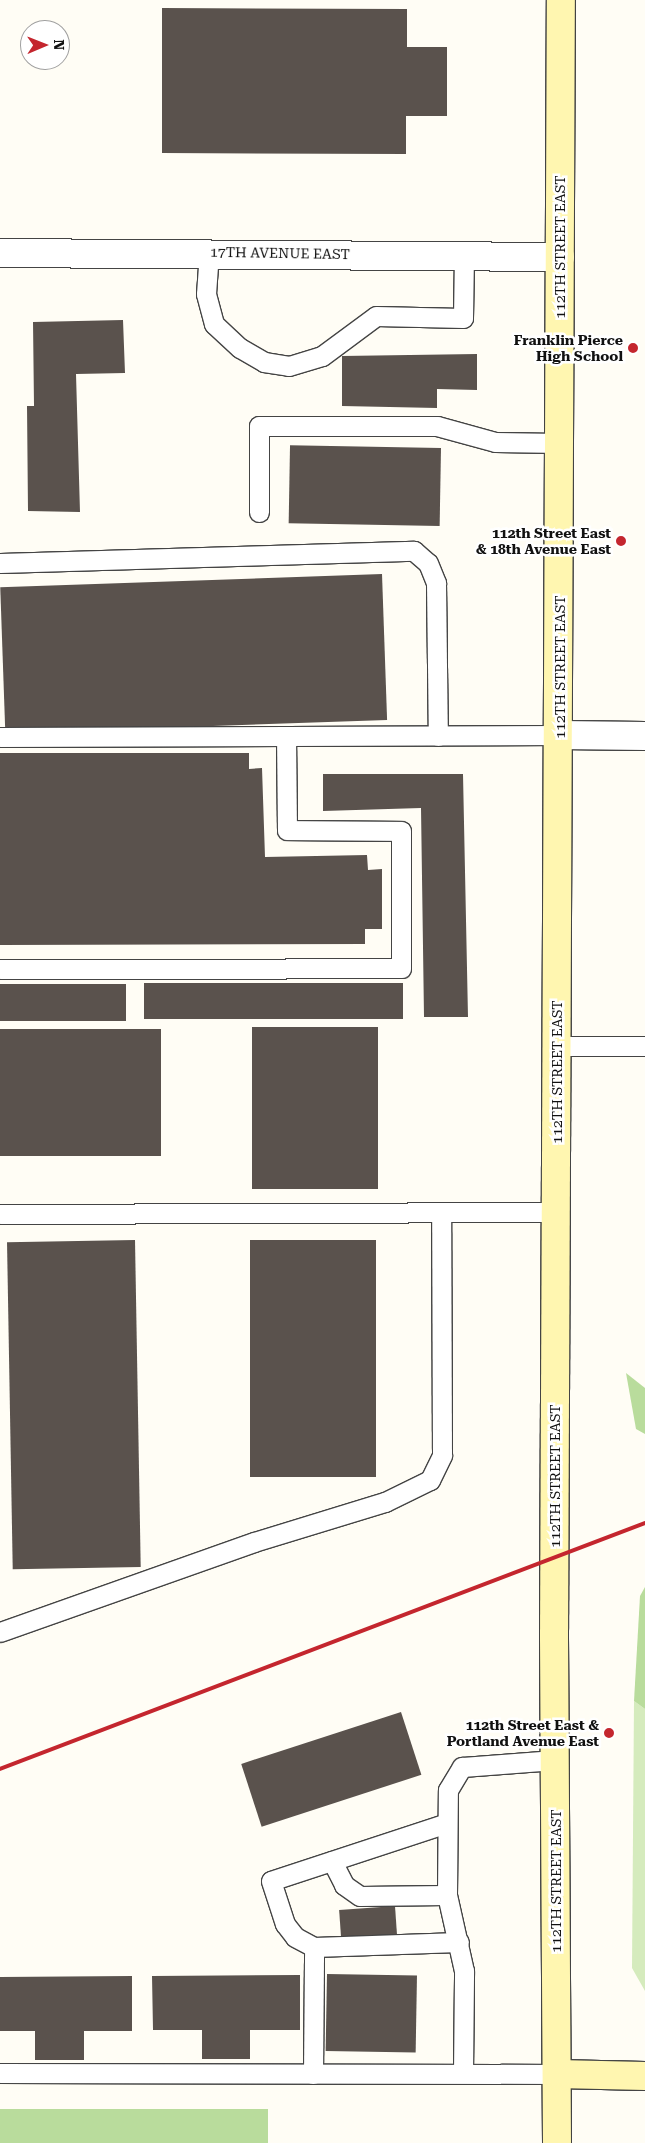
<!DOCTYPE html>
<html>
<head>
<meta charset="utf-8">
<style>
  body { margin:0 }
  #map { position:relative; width:645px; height:2143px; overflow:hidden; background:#fffdf5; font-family:"Roboto Serif",serif }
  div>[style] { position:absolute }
  .green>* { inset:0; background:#d5ebbd }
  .forest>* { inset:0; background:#b9dc9c; transform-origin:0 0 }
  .building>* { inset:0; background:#5a524d; transform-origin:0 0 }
  .roads { filter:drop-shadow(1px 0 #444) drop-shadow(-1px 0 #444) drop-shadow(0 1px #444) drop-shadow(0 -1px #444) }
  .lane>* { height:19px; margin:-9.5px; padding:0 9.5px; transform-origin:9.5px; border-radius:9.5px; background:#fff }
  .street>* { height:28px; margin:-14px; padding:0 14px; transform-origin:14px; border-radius:14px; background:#fff }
  .secondary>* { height:28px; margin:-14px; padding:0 14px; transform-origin:14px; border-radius:14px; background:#fff6b0 }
  .rail>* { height:4px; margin:-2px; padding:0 2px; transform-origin:2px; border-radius:2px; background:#c4262e }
  .dots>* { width:14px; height:14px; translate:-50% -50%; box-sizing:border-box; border:2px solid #fff; border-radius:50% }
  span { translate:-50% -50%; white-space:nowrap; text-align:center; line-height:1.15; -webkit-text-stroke:5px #fff; paint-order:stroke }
  .street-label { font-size:14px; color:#111 }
  .poi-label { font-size:14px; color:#111; font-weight:700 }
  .right { translate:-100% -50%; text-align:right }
  .north { position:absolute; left:20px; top:20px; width:50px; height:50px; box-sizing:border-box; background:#fff; border:1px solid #a0a0a0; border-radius:50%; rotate:89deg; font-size:14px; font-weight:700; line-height:20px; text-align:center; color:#111 }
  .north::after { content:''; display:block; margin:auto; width:18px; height:22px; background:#c4262e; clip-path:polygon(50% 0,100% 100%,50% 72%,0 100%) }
</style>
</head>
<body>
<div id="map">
  <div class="green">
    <i style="clip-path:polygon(634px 1701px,645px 1709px,645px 1991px,632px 1968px)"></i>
  </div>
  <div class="forest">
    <i style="clip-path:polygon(626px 1373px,645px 1388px,645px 1434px,636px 1429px)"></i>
    <i style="clip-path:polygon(645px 1587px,645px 1709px,634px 1701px,640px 1596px)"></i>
    <i style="left:0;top:2109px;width:268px;height:34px"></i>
  </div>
  <div class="building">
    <i style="clip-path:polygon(162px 8px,407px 9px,407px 47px,447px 47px,447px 116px,406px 116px,406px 154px,162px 153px)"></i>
    <i style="clip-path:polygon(123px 320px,125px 373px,76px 374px,80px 512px,28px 511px,27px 406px,34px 406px,33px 322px)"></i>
    <i style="clip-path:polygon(477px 354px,477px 390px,437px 389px,437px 408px,342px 406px,342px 356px)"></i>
    <i style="left:441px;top:448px;width:78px;height:151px;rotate:91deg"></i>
    <i style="left:382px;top:574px;width:146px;height:382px;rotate:88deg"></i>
    <i style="clip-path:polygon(0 753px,249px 753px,249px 769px,262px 768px,265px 857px,367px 855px,368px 870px,382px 869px,382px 929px,365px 929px,365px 944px,0 945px)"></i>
    <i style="clip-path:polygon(323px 774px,463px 774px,468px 1017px,424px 1017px,421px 808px,323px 811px)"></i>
    <i style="left:403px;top:983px;width:36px;height:259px;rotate:90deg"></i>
    <i style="left:126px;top:984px;width:37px;height:126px;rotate:90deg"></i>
    <i style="left:378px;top:1027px;width:162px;height:126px;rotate:90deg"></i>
    <i style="left:161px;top:1029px;width:127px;height:161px;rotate:90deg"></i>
    <i style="left:135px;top:1240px;width:327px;height:128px;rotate:89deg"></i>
    <i style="left:376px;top:1240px;width:237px;height:126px;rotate:90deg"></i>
    <i style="left:401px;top:1712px;width:66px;height:168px;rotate:72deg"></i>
    <i style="left:395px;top:1906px;width:31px;height:56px;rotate:86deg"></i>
    <i style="left:327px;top:1974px;width:90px;height:77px;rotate:1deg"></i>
    <i style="clip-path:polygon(300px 1975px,300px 2030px,250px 2030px,250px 2059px,202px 2059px,202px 2030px,153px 2030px,152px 1976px)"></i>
    <i style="clip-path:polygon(132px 1976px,132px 2031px,84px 2031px,84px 2060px,35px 2060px,35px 2031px,0 2031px,0 1977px)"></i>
  </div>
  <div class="roads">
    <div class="lane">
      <i style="left:209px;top:252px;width:42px;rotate:94.1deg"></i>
      <i style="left:206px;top:294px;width:31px;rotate:75deg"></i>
      <i style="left:214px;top:324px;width:35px;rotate:43deg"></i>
      <i style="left:240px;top:348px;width:28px;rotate:30deg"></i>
      <i style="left:264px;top:362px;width:25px;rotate:9deg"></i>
      <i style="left:289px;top:366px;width:34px;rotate:-17deg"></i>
      <i style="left:322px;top:356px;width:67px;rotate:-36.5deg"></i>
      <i style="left:376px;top:316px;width:87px;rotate:1.3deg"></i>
      <i style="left:463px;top:318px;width:62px;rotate:-89.1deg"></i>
      <i style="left:259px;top:512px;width:86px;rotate:-90deg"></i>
      <i style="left:259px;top:426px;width:178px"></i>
      <i style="left:437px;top:426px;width:60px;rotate:15.4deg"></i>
      <i style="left:495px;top:442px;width:65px;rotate:0.9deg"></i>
      <i style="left:0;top:563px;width:414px;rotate:-1.7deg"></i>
      <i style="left:414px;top:551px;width:18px;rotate:41deg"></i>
      <i style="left:428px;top:563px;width:22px;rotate:68deg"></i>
      <i style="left:436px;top:583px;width:153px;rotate:89.3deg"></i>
      <i style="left:0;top:737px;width:560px;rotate:-0.2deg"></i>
      <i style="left:0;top:969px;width:401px;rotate:-0.1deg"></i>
      <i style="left:401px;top:968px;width:137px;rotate:-90deg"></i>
      <i style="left:401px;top:831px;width:114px;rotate:-179.5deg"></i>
      <i style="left:287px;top:830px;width:94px;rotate:-90.6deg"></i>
      <i style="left:558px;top:1046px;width:87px"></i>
      <i style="left:0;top:1214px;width:557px;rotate:-0.21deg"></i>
      <i style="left:0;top:1632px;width:269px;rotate:-19.5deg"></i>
      <i style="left:254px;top:1542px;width:137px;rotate:-17deg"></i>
      <i style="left:385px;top:1502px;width:50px;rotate:-26.1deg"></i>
      <i style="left:430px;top:1480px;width:28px;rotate:-64deg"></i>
      <i style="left:442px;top:1455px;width:243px;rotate:-90.2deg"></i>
      <i style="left:447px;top:1823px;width:185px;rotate:161.8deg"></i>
      <i style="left:271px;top:1881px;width:45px;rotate:72deg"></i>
      <i style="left:285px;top:1924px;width:16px;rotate:52deg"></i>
      <i style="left:295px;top:1937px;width:21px;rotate:28deg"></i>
      <i style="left:314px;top:1947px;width:145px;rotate:-2deg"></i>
      <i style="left:332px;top:1861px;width:27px;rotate:63deg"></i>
      <i style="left:344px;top:1885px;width:19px;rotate:35deg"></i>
      <i style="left:360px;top:1896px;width:87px;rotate:-0.7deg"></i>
      <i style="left:0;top:2073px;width:557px;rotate:0.1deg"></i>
      <i style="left:463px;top:2073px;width:102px;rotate:-89.4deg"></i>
      <i style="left:464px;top:1971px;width:78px;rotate:-102.6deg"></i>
      <i style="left:447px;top:1895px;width:105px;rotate:-89.5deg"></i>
      <i style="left:448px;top:1790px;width:27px;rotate:-59deg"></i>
      <i style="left:462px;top:1767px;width:93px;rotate:-4.3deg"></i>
      <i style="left:313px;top:2074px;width:127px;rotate:-89.5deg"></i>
    </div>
    <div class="street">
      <i style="left:0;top:253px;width:560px;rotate:0.41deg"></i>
      <i style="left:560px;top:735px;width:85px;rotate:0.7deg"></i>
    </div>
    <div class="secondary">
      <i style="left:557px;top:2074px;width:88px;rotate:1.3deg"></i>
      <i style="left:557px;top:2143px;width:505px;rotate:-90.34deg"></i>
      <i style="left:554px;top:1638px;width:1638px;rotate:-89.76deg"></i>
    </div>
  </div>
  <div class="rail">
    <i style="left:0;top:1769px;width:690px;rotate:-20.88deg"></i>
  </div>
  <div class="dots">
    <i style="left:633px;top:348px;background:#c4262e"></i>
    <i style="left:621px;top:541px;background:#c4262e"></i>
    <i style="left:609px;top:1733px;background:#c4262e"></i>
  </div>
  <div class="street-label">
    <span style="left:560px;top:247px;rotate:-90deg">112TH STREET EAST</span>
    <span style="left:280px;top:253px;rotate:1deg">17TH AVENUE EAST</span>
    <span style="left:560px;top:667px;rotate:-90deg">112TH STREET EAST</span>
    <span style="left:557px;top:1072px;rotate:-90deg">112TH STREET EAST</span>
    <span style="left:555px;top:1476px;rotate:-90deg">112TH STREET EAST</span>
    <span style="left:556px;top:1881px;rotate:-90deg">112TH STREET EAST</span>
  </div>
  <div class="poi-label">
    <span class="right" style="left:623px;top:348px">Franklin Pierce<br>High School</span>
    <span class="right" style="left:611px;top:541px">112th Street East<br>&amp; 18th Avenue East</span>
    <span class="right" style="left:599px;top:1733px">112th Street East &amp;<br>Portland Avenue East</span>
  </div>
  <div class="north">N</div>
</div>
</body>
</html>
